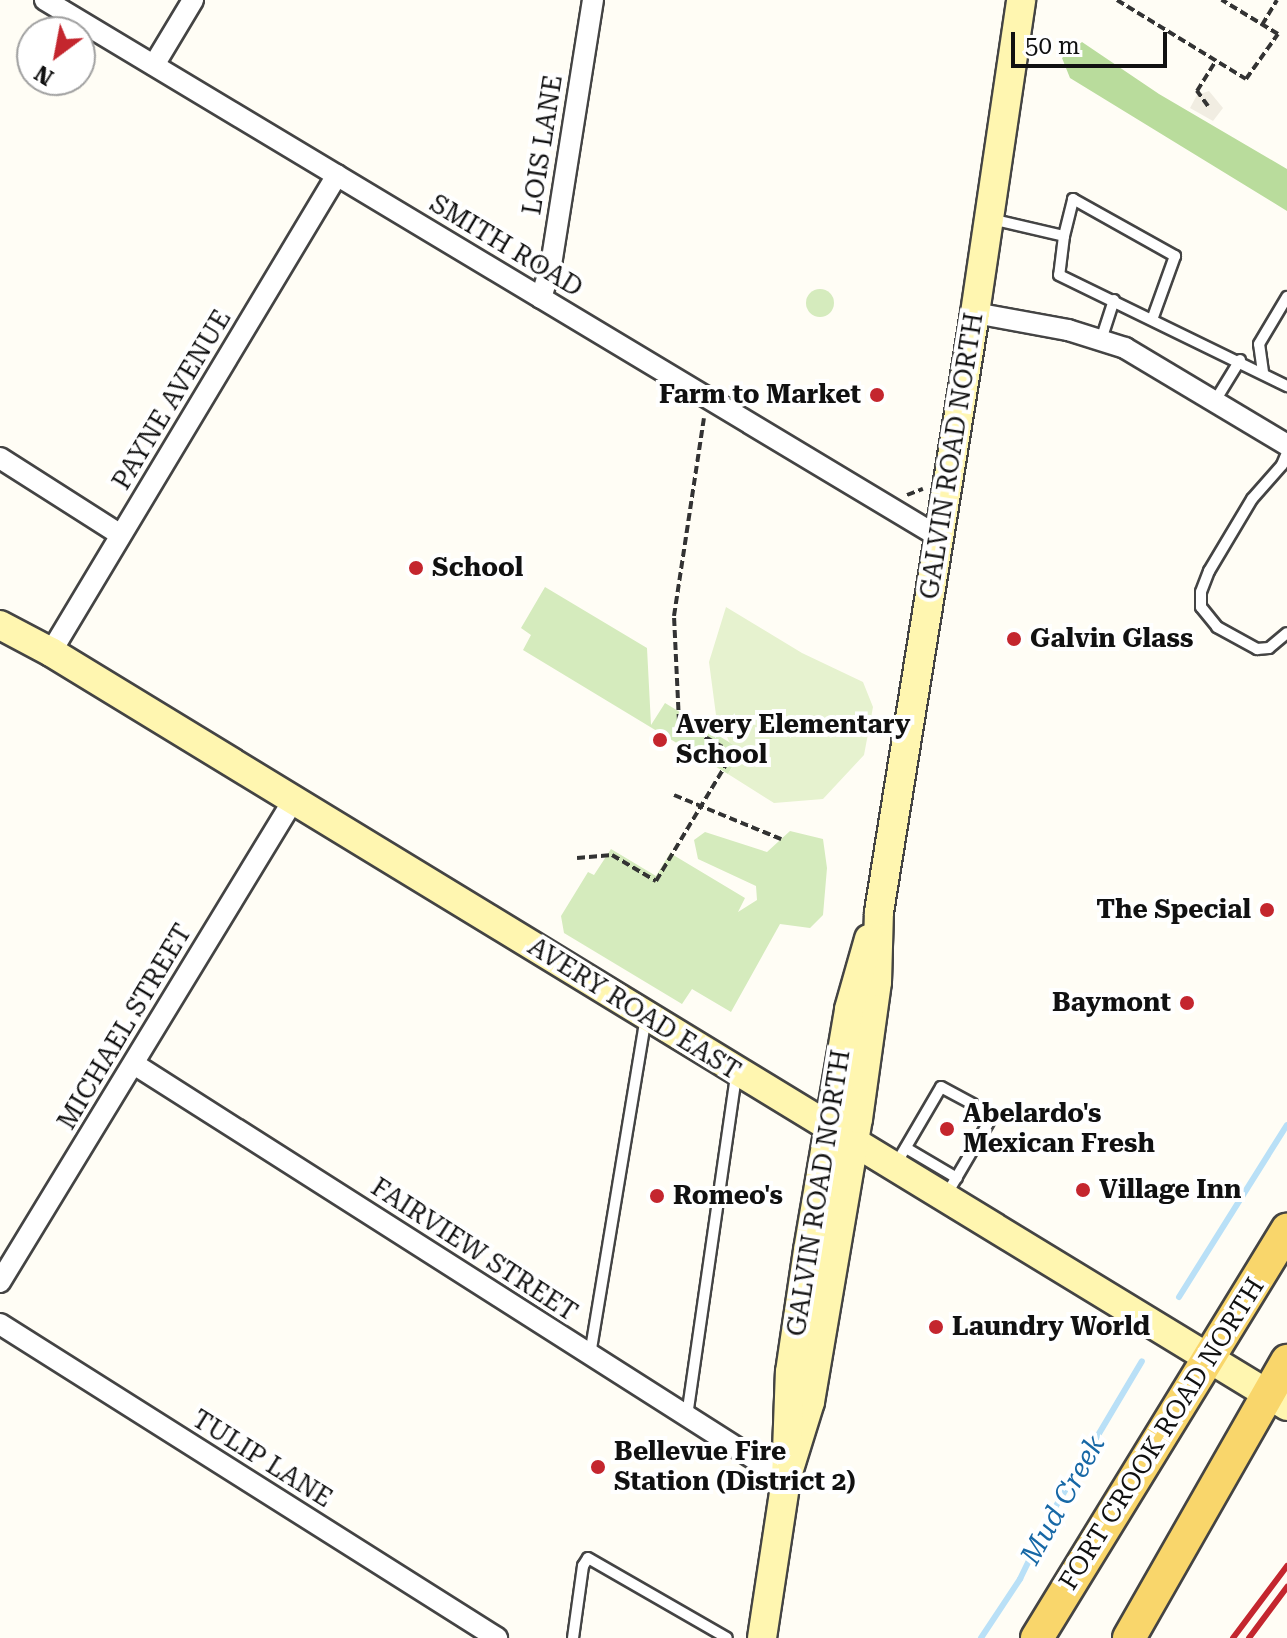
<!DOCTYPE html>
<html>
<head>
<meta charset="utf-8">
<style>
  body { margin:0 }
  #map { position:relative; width:1287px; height:1638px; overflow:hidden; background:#fffdf5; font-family:"Roboto Serif",serif }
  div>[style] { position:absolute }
  .green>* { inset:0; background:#d5ebbd }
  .round { border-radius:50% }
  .forest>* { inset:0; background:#b9dc9c }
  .pitch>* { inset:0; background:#e6f2cf }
  .plaza>* { inset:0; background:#f1ede2 }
  .stream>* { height:6px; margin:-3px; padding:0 3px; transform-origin:3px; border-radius:3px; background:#b9e0f7 }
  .path>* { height:4px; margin-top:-2px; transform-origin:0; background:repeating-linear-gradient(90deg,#333 0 8px,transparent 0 12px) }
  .roads { filter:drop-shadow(2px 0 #444) drop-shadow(-2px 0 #444) drop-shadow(0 2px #444) drop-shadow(0 -2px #444) }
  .lane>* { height:10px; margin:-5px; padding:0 5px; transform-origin:5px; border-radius:5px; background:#fff }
  .street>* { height:20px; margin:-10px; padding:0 10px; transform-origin:10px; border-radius:10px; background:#fff }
  .secondary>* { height:28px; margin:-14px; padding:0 14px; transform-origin:14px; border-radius:14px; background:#fff6b0 }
  .primary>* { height:32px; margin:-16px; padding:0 16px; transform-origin:16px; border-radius:16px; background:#f9d66b }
  .rail>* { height:6px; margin:-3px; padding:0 3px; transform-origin:3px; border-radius:3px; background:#c4262e }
  .dots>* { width:22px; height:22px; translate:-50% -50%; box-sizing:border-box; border:4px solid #fff; border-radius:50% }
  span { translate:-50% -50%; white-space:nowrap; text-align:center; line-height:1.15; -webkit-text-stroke:8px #fff; paint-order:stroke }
  .street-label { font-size:26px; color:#111 }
  .poi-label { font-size:26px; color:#111; font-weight:700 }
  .right { translate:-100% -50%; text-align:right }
  .left { translate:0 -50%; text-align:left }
  .water-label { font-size:28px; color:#1768a6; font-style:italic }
  .north { position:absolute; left:16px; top:16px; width:80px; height:80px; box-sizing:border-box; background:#fff; border:2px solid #a0a0a0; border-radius:50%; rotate:212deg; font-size:22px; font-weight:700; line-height:32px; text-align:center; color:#111 }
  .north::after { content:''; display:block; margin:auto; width:28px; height:36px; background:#c4262e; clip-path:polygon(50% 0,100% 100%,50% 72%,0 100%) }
  .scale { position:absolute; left:1011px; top:32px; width:156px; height:36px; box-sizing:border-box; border:4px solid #111; border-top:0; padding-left:10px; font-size:24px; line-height:28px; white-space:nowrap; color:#111; -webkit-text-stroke:6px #fff; paint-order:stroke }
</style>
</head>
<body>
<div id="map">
  <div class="green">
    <i class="round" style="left:806px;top:289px;width:28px;height:28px"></i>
    <i style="clip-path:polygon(545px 587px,647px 648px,651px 725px,665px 703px,742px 750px,728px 774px,523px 650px,531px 635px,521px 628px)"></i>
    <i style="clip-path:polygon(790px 831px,823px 839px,827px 868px,823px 915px,810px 928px,780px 924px,731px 1012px,692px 989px,682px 1004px,564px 933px,561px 916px,588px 872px,594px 875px,611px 849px,656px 876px,670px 853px,745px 898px,738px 912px,757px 900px,756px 886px,698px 859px,694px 840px,705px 832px,767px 852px)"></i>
  </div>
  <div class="forest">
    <i style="clip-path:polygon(1082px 42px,1159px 94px,1287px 169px,1287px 211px,1070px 78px,1062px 58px)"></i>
  </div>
  <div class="pitch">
    <i style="clip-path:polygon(726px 607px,802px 653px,863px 682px,873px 707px,864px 755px,823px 799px,774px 803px,728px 774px,742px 751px,730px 743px,716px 715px,709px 662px)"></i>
  </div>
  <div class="plaza">
    <i style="clip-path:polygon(1209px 91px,1223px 108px,1213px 121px,1190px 108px,1197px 95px)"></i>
  </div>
  <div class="stream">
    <i style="left:1179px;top:1297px;width:203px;rotate:-57.9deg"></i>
    <i style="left:981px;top:1638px;width:71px;rotate:-56.5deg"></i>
    <i style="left:1020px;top:1579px;width:76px;rotate:-64.1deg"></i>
    <i style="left:1053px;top:1511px;width:174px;rotate:-59.3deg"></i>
  </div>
  <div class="path">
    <i style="left:1117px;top:0;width:151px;rotate:31.5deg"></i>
    <i style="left:1246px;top:79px;width:55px;rotate:-54.6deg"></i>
    <i style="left:1278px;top:34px;width:66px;rotate:-148.7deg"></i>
    <i style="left:1262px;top:25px;width:29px;rotate:-59deg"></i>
    <i style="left:1208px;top:106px;width:19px;rotate:-126deg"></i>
    <i style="left:1197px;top:91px;width:36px;rotate:-58deg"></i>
    <i style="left:907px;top:495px;width:17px;rotate:-21deg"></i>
    <i style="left:674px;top:795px;width:116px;rotate:22.4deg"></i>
    <i style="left:577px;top:858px;width:35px;rotate:-5deg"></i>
    <i style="left:612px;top:855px;width:51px;rotate:30.6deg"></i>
    <i style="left:656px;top:881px;width:149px;rotate:-59deg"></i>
    <i style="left:733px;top:753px;width:62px;rotate:-150.1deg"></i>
    <i style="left:679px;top:722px;width:106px;rotate:-92.7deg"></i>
    <i style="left:674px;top:616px;width:200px;rotate:-81.4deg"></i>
  </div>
  <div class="roads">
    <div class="lane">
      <i style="left:991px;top:219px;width:75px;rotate:13.1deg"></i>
      <i style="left:1064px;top:236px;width:39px;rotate:97deg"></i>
      <i style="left:1059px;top:275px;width:254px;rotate:26deg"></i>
      <i style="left:1064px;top:236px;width:38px;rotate:-76deg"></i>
      <i style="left:1073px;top:199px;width:117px;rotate:29.2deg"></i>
      <i style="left:1175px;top:256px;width:65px;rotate:109.8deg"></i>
      <i style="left:1101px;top:340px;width:42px;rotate:-72deg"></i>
      <i style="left:1263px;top:372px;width:28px;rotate:-98deg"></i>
      <i style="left:1259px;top:344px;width:55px;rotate:-59.2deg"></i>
      <i style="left:1215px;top:401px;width:48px;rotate:-58.6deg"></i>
      <i style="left:1287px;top:453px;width:13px;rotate:113deg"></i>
      <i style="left:1282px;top:465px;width:45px;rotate:131.4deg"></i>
      <i style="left:1252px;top:499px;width:84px;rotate:120.8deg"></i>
      <i style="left:1209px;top:571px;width:22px;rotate:111deg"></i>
      <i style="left:1201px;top:592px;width:15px;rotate:90deg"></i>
      <i style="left:1201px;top:607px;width:26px;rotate:51deg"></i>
      <i style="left:1217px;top:627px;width:46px;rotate:28.8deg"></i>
      <i style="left:1257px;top:649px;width:12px;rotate:-5deg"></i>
      <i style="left:1269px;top:648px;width:23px;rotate:-40deg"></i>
      <i style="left:906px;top:1148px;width:59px;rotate:30.5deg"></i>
      <i style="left:896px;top:1164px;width:89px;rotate:-59.7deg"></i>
      <i style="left:941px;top:1087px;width:59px;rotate:28.3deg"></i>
      <i style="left:993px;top:1115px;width:95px;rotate:120.3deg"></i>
      <i style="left:590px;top:1355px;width:342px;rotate:-80.6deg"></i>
      <i style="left:687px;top:1416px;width:345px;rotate:-81.8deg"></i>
      <i style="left:573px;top:1638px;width:73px;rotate:-82.1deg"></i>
      <i style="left:583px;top:1566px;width:9px;rotate:-58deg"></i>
      <i style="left:588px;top:1558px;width:160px;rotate:29.9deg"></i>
    </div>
    <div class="street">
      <i style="left:45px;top:0;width:1043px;rotate:30.99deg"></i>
      <i style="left:154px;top:65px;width:76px;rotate:-59deg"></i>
      <i style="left:541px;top:298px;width:34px;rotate:-73deg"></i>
      <i style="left:551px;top:265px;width:268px;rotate:-81deg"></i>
      <i style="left:975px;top:313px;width:95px;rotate:10.4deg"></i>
      <i style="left:1068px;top:330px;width:60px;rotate:17.5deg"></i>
      <i style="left:1125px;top:348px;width:189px;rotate:30.9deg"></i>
      <i style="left:0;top:458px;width:143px;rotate:32.5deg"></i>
      <i style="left:51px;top:652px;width:556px;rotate:-59.05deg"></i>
      <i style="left:134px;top:1064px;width:773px;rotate:32.48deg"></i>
      <i style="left:0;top:1282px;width:565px;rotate:-58.67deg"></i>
      <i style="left:0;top:1324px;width:588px;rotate:32.28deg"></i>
    </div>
    <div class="secondary">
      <i style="left:0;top:625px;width:58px;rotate:27.9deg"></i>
      <i style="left:51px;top:652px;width:1448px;rotate:31.38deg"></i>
      <i style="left:786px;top:1479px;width:81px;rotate:-72.7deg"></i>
      <i style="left:810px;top:1402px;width:287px;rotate:-80.4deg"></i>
      <i style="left:858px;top:1119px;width:138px;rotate:-82.1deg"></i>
      <i style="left:877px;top:982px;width:70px;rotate:-88.4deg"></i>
      <i style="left:879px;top:912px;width:607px;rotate:-80.89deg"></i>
      <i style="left:975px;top:313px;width:316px;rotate:-81.6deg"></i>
      <i style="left:762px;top:1638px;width:161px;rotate:-81.4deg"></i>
      <i style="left:786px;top:1479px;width:107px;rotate:-87.9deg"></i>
      <i style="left:790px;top:1372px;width:123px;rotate:-81.6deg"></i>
      <i style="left:808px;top:1250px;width:244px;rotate:-80.3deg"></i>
      <i style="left:849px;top:1009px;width:73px;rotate:-74.1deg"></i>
    </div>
    <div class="primary">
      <i style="left:1037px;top:1638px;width:479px;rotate:-58.5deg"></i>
      <i style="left:1129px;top:1638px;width:319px;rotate:-60.3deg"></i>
    </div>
  </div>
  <div class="rail">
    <i style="left:1233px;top:1638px;width:90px;rotate:-53.1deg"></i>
    <i style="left:1249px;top:1638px;width:64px;rotate:-53.3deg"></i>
  </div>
  <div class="dots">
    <i style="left:877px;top:395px;background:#c4262e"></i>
    <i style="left:416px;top:568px;background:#c4262e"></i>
    <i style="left:1014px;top:639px;background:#c4262e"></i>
    <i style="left:660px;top:740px;background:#c4262e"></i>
    <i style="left:1267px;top:910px;background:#c4262e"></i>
    <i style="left:1187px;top:1003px;background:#c4262e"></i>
    <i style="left:947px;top:1129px;background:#c4262e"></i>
    <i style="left:1083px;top:1190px;background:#c4262e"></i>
    <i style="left:657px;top:1196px;background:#c4262e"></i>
    <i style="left:936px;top:1327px;background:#c4262e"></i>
    <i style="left:598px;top:1467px;background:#c4262e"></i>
  </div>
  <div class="street-label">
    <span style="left:543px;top:145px;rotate:-81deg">LOIS LANE</span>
    <span style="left:506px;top:246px;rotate:31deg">SMITH ROAD</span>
    <span style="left:172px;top:400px;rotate:-59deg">PAYNE AVENUE</span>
    <span style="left:952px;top:456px;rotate:-81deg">GALVIN ROAD NORTH</span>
    <span style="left:634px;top:1009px;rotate:32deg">AVERY ROAD EAST</span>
    <span style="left:125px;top:1027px;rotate:-59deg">MICHAEL STREET</span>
    <span style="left:819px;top:1193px;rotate:-81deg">GALVIN ROAD NORTH</span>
    <span style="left:474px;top:1250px;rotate:33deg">FAIRVIEW STREET</span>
    <span style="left:1162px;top:1434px;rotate:-58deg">FORT CROOK ROAD NORTH</span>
    <span style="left:262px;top:1459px;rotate:32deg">TULIP LANE</span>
  </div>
  <div class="poi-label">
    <span class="right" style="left:861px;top:395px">Farm to Market</span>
    <span class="left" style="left:432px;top:568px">School</span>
    <span class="left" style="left:1030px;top:639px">Galvin Glass</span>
    <span class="left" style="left:676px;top:740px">Avery Elementary<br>School</span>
    <span class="right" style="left:1251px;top:910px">The Special</span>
    <span class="right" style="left:1171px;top:1003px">Baymont</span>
    <span class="left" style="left:963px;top:1129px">Abelardo's<br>Mexican Fresh</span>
    <span class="left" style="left:1099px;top:1190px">Village Inn</span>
    <span class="left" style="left:673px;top:1196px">Romeo's</span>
    <span class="left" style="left:952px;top:1327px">Laundry World</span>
    <span class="left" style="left:614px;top:1467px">Bellevue Fire<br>Station (District 2)</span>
  </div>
  <div class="water-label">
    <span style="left:1063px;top:1500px;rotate:-61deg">Mud Creek</span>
  </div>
  <div class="north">N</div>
  <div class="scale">50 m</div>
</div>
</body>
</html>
